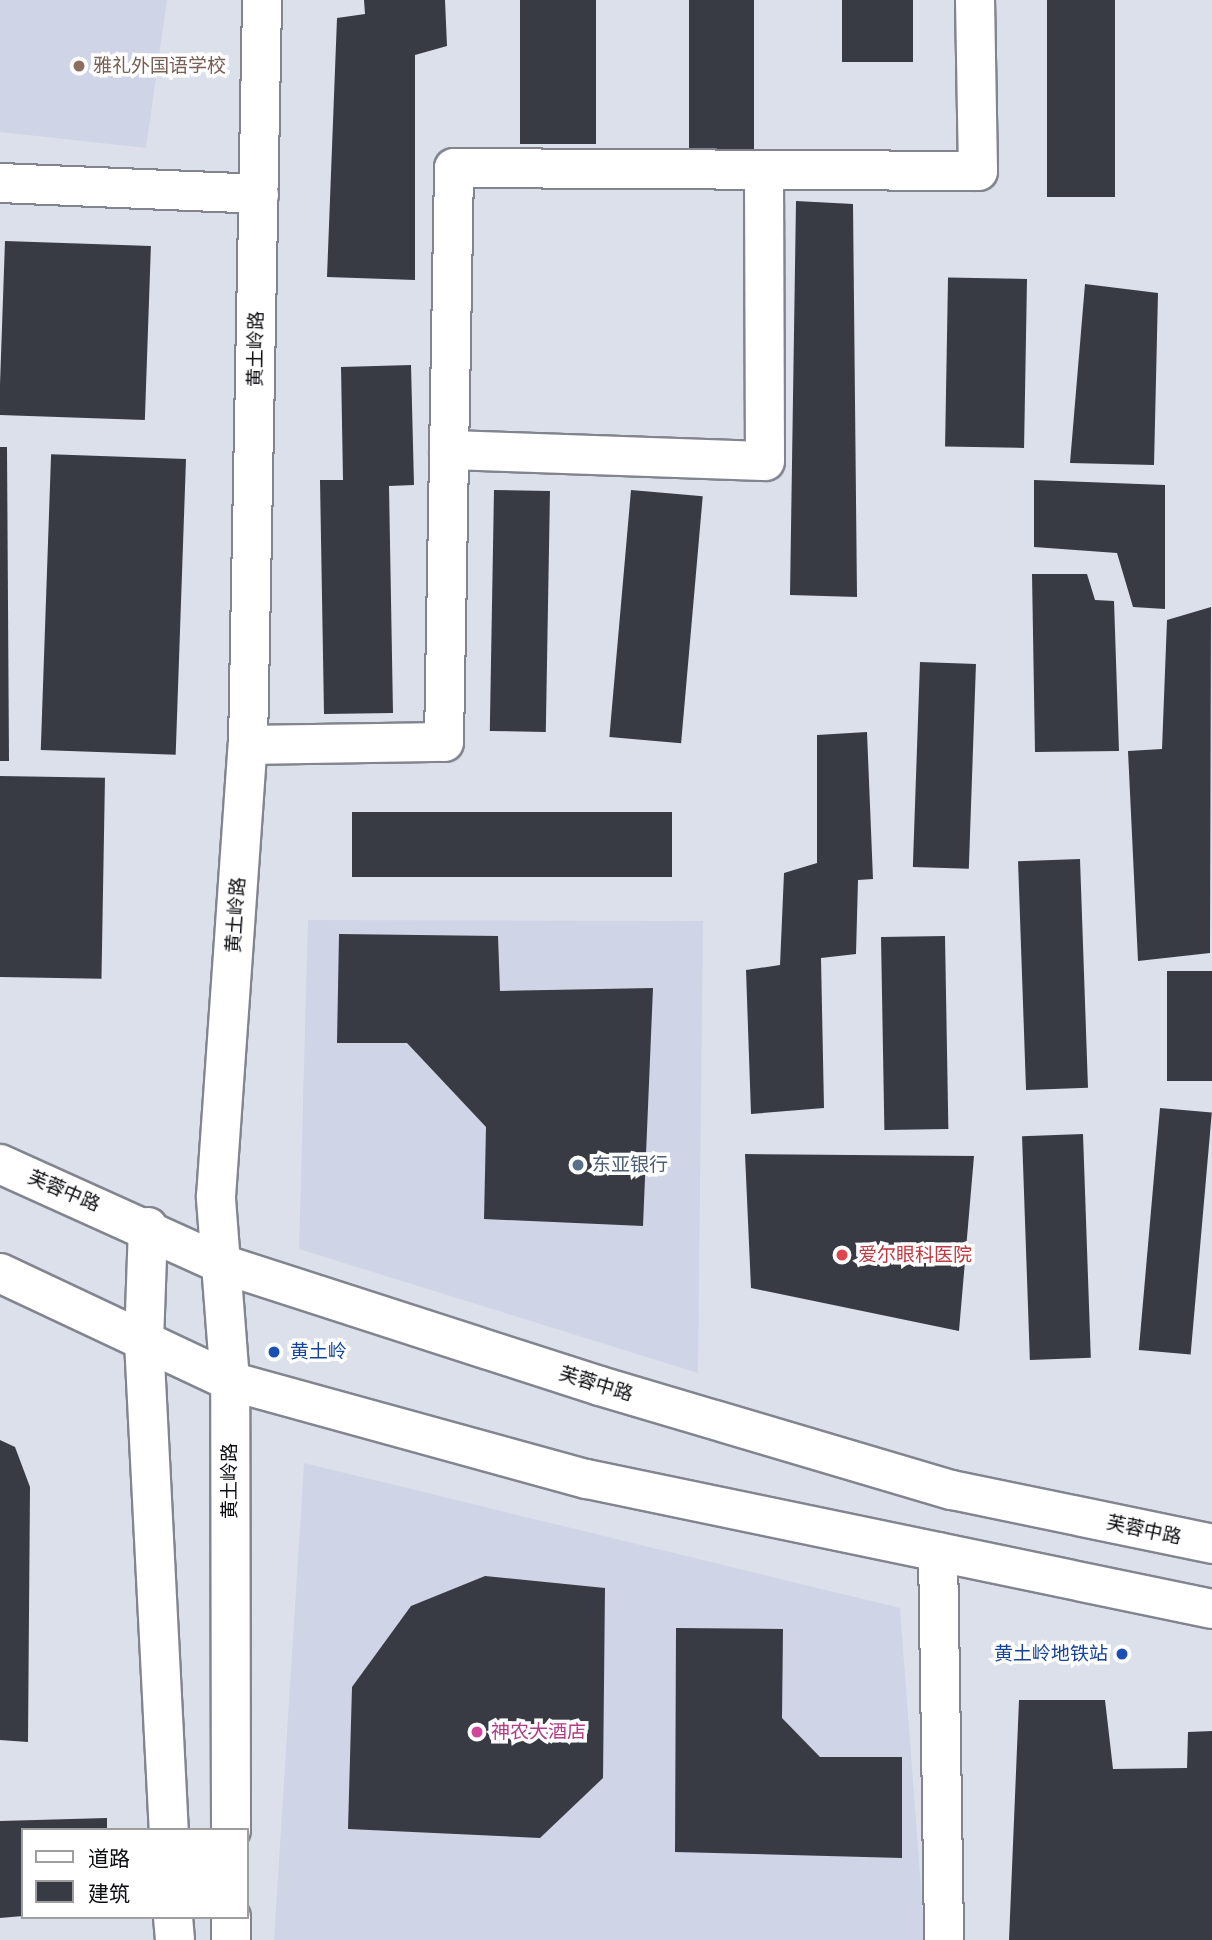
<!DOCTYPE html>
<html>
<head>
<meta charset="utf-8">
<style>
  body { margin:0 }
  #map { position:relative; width:1212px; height:1940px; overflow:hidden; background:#dce0eb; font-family:"IBM Plex Sans","Noto Sans SC",sans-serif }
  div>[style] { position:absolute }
  .built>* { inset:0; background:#cfd5e7 }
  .building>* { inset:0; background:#393b44; transform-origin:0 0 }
  .roads { filter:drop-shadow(2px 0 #828590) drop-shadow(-2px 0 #828590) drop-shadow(0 2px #828590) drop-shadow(0 -2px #828590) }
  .minor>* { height:38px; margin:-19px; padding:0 19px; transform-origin:19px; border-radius:19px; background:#fff }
  .major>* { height:38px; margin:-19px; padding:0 19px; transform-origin:19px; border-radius:19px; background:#fff }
  .dots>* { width:19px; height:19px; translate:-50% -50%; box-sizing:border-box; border:4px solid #fff; border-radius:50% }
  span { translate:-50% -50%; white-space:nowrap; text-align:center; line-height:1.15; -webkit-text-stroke:7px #fff; paint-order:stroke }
  .education-label { font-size:19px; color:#785e54 }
  .left { translate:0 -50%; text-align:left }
  .street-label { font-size:19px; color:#0c0d10 }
  .service-label { font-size:19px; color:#4e5e75 }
  .health-label { font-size:19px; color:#be3a42 }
  .transit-label { font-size:19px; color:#164399 }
  .right { translate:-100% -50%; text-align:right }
  .hotel-label { font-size:19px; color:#b23c85 }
  .legend { position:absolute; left:21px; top:1828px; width:228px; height:91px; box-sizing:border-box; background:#fff; border:2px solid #9e9e9f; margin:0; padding:9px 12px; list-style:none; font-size:21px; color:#0c0d10 }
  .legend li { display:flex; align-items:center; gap:14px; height:35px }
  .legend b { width:35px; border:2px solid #9e9e9f }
</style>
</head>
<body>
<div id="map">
  <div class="built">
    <i style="clip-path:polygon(0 0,167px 0,146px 148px,0 132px)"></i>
    <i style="clip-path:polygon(308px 920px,703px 921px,698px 1373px,299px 1249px)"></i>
    <i style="clip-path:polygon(304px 1463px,900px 1608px,925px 1940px,274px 1940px)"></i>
  </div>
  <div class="building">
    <i style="clip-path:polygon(364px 0,445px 0,447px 46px,415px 55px,415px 280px,327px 277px,337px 18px,365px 14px)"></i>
    <i style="left:520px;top:0;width:76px;height:144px"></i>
    <i style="left:689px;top:0;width:65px;height:150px"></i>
    <i style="left:842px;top:0;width:71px;height:62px"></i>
    <i style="left:1047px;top:0;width:68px;height:197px"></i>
    <i style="clip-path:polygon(796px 201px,853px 204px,857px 597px,790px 595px)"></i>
    <i style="left:5px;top:241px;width:146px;height:174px;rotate:2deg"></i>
    <i style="left:1027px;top:279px;width:169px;height:79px;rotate:91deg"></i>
    <i style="clip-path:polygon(1085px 284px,1158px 293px,1154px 465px,1070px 463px)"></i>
    <i style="clip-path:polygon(411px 365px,414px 485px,389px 486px,393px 713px,324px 714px,320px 480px,343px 480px,341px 367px)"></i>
    <i style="clip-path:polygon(0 447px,7px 447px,9px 761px,0 761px)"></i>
    <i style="left:186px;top:459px;width:296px;height:135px;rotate:92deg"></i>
    <i style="clip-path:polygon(1034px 480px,1165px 485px,1165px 609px,1133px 607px,1117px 553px,1034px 547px)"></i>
    <i style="left:494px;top:490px;width:56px;height:241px;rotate:1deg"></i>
    <i style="left:631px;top:490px;width:72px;height:248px;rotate:5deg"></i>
    <i style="clip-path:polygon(1032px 574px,1087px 574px,1095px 600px,1114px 601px,1119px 751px,1035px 752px)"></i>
    <i style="clip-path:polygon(1211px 607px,1210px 953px,1138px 961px,1128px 751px,1162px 749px,1167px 620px)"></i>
    <i style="left:920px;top:662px;width:56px;height:205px;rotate:2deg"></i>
    <i style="clip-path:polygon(867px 732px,873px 879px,858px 880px,856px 954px,821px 958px,824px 1108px,751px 1114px,746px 970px,780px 965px,784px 873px,817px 863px,817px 735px)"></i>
    <i style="left:0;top:776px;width:105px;height:201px;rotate:1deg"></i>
    <i style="left:352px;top:812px;width:320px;height:65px"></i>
    <i style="left:1080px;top:859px;width:229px;height:62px;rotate:88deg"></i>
    <i style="clip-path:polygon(339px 934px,498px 936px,500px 991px,653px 988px,643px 1226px,484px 1219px,486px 1127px,407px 1043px,337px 1043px)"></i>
    <i style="left:945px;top:936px;width:193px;height:64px;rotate:89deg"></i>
    <i style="left:1212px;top:971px;width:110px;height:45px;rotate:90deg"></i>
    <i style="left:1160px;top:1108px;width:52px;height:243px;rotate:5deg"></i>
    <i style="left:1083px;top:1134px;width:224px;height:61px;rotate:88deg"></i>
    <i style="clip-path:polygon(745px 1154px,974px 1156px,959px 1331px,751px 1288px)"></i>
    <i style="clip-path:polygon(0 1440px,15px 1447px,30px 1487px,28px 1742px,0 1740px)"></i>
    <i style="clip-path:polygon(485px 1576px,605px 1588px,603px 1778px,540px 1838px,348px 1829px,352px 1687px,411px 1606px)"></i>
    <i style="clip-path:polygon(676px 1628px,783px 1629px,782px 1718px,820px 1757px,902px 1757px,902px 1858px,675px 1852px)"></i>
    <i style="clip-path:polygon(1019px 1700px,1105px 1700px,1113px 1769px,1187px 1768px,1188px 1732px,1212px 1731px,1212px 1940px,1009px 1940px)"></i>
    <i style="clip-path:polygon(107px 1818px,107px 1830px,23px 1830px,23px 1916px,0 1918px,0 1821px)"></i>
  </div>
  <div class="roads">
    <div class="minor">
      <i style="left:0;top:183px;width:259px;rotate:2.4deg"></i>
      <i style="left:449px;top:450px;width:316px;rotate:2deg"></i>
      <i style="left:765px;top:461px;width:291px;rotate:-90.2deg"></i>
      <i style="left:248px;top:745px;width:196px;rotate:-0.9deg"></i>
      <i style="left:444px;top:742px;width:574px;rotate:-89deg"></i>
      <i style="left:454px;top:168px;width:524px;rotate:0.33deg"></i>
      <i style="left:978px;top:171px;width:171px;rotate:-91deg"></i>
      <i style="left:148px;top:1227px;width:114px;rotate:92deg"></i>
      <i style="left:144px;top:1341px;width:490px;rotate:87.1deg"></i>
      <i style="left:938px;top:1552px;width:388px;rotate:89.1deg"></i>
      <i style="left:231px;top:1830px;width:449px;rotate:-90.1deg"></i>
      <i style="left:230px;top:1381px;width:185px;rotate:-94.4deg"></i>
      <i style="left:216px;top:1197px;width:453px;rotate:-86deg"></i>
      <i style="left:248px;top:745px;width:745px;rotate:-88.92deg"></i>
      <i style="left:173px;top:1917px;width:23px;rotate:85deg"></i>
      <i style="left:231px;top:1917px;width:23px;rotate:90deg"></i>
    </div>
    <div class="major">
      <i style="left:0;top:1164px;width:240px;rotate:24.3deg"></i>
      <i style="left:219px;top:1263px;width:400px;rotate:17.9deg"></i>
      <i style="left:600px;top:1386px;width:367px;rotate:16.5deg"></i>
      <i style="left:952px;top:1490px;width:266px;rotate:11.7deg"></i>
      <i style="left:0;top:1273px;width:254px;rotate:25.2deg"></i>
      <i style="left:230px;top:1381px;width:370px;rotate:15.4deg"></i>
      <i style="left:587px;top:1479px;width:638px;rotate:11.75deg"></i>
    </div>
  </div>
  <div class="dots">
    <i style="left:79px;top:66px;background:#8d6e63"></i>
    <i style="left:578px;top:1165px;background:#5c6f8a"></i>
    <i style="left:842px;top:1255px;background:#e0444e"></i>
    <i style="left:274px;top:1352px;background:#1a4fb4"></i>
    <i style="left:1122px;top:1654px;background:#1a4fb4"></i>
    <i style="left:477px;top:1732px;background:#d1479c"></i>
  </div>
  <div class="education-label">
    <span class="left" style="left:93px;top:66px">雅礼外国语学校</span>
  </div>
  <div class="street-label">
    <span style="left:256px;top:349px;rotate:-89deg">黄土岭路</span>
    <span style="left:236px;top:915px;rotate:-86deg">黄土岭路</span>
    <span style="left:64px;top:1191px;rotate:23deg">芙蓉中路</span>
    <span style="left:596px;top:1384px;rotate:17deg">芙蓉中路</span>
    <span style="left:230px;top:1481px;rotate:-90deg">黄土岭路</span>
    <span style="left:1144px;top:1530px;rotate:12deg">芙蓉中路</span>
  </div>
  <div class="service-label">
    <span class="left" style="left:592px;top:1165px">东亚银行</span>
  </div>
  <div class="health-label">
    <span class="left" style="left:858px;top:1255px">爱尔眼科医院</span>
  </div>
  <div class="transit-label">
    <span class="left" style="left:290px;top:1352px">黄土岭</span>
    <span class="right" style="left:1108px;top:1654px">黄土岭地铁站</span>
  </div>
  <div class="hotel-label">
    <span class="left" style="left:491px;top:1732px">神农大酒店</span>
  </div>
  <ul class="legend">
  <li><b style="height:9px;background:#fff"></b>道路</li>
  <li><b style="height:19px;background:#393b44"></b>建筑</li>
  </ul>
</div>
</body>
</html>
